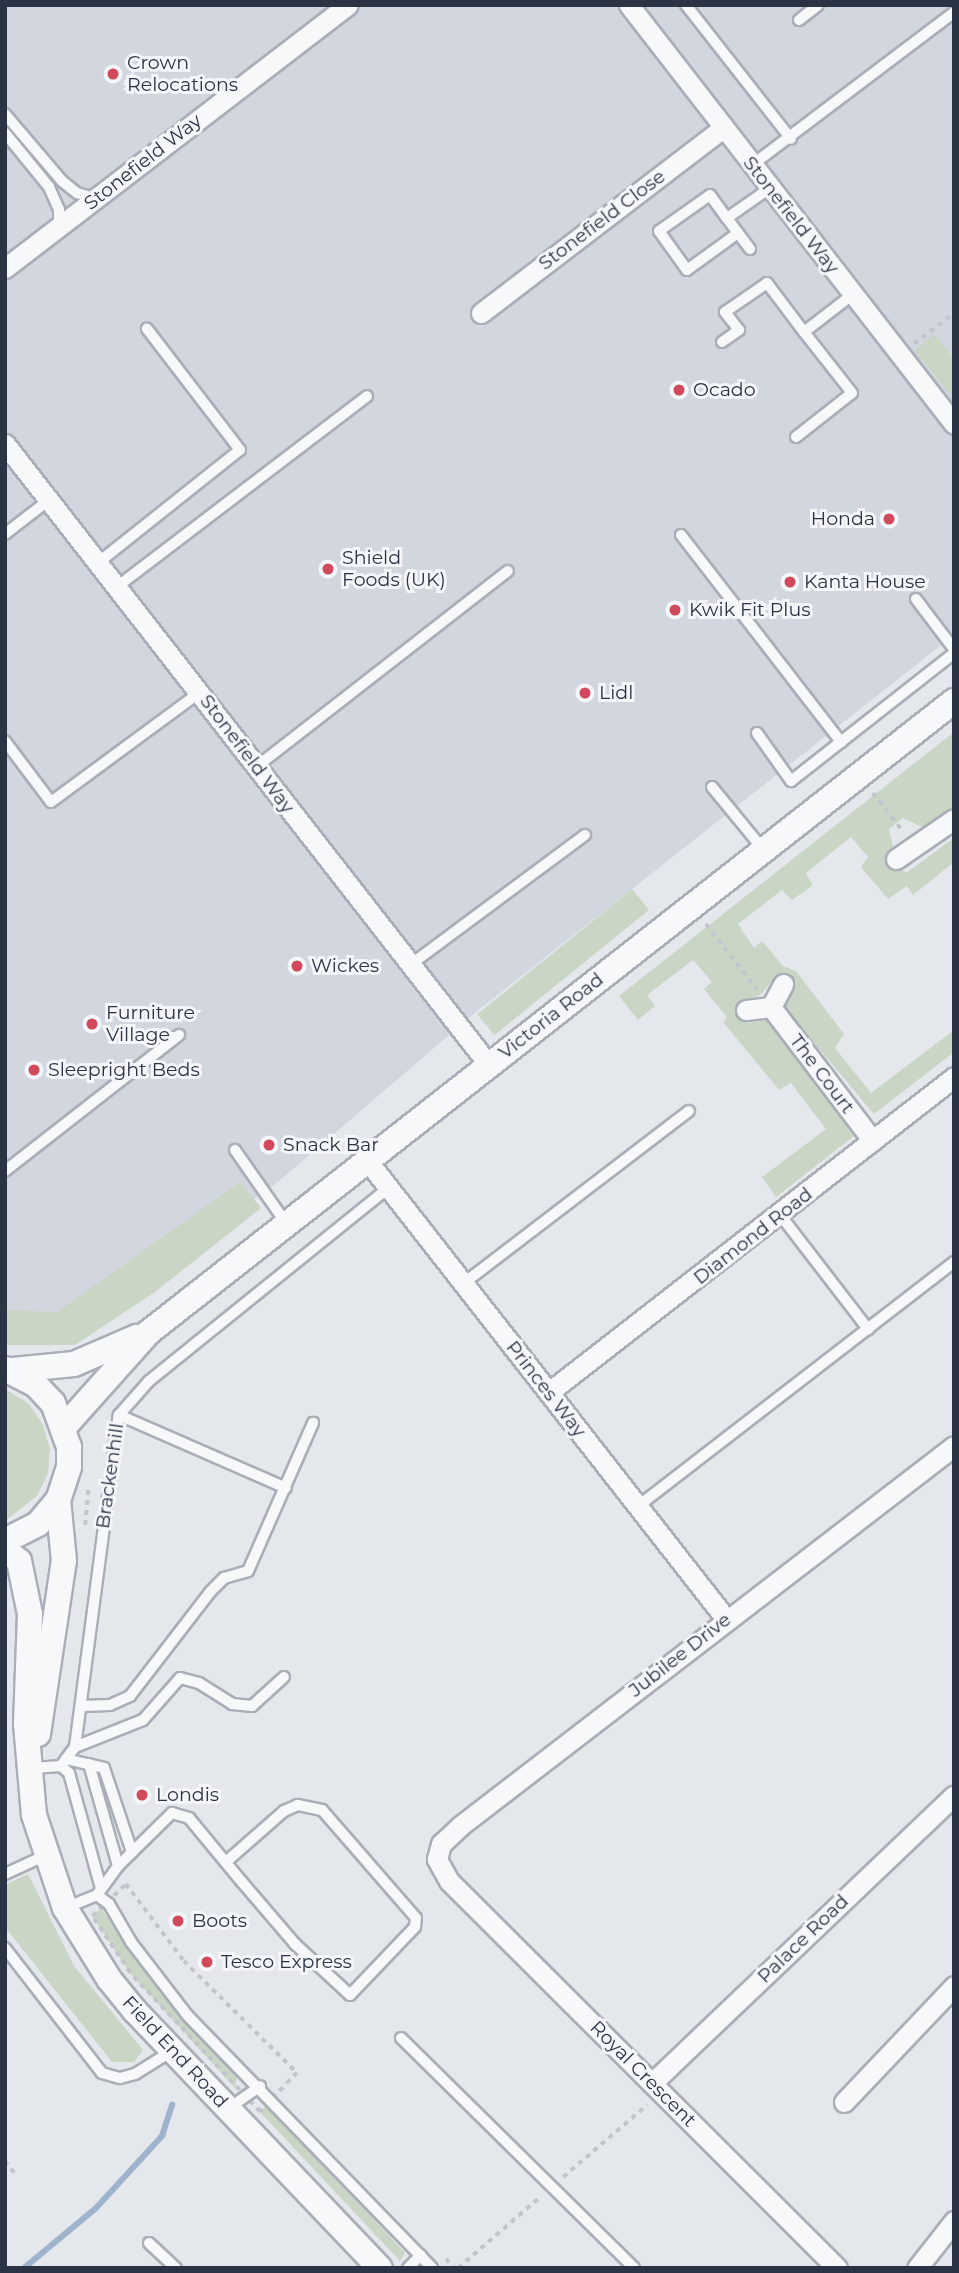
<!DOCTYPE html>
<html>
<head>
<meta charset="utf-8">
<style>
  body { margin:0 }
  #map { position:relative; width:959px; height:2273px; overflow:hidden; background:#e4e7ec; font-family:Montserrat,sans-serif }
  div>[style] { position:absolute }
  .built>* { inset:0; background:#d2d6de }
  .green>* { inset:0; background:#c9d6c5; transform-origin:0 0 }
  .stream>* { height:6px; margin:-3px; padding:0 3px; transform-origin:3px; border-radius:3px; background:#9fb4cc }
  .path>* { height:3.5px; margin-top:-1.75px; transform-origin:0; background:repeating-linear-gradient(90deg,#c2c5cb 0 5px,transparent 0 10px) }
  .roads { filter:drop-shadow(2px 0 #a9aeb7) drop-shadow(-2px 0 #a9aeb7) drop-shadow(0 2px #a9aeb7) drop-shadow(0 -2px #a9aeb7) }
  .service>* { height:10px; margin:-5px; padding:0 5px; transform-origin:5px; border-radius:5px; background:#f7f8fa }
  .minor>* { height:19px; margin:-9.5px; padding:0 9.5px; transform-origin:9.5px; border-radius:9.5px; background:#f7f8fa }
  .tertiary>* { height:24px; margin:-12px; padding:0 12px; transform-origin:12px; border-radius:12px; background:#f7f8fa }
  .dots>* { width:19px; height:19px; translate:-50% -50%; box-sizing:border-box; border:4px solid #f4f6f9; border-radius:50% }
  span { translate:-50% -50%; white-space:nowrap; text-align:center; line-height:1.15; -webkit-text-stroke:6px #f4f6f9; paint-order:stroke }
  .poi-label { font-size:19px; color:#2b3445 }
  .left { translate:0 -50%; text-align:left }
  .right { translate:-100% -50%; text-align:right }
  .street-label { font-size:19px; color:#2b3445 }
  .frame { position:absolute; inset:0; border:7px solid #2b3445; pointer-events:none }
</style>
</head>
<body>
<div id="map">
  <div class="built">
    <i style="clip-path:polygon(5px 5px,954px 5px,954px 635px,476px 1012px,279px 1181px,93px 1315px,5px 1331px)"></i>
  </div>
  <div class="green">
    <i style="clip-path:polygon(934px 334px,954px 359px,954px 400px,915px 351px)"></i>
    <i style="clip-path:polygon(954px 732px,954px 807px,926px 829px,903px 818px,889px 829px,894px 850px,886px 856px,906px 873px,954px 838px,954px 862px,913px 895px,907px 886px,888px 899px,861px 867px,868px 857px,851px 837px,806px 873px,813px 885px,792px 900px,782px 890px,738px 924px,754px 948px,762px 941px,783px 966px,796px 971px,844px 1034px,835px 1048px,871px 1093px,954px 1030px,954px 1052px,874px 1114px,784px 1007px,790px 988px,773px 980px,761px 994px,745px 1003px,748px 1023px,767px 1020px,855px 1135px,776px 1197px,762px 1177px,826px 1129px,791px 1083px,779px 1090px,723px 1022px,727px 1017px,704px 989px,712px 982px,693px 960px,647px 995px,655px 1006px,638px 1020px,619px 996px)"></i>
    <i style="left:632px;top:889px;width:27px;height:199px;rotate:51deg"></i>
    <i style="clip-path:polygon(240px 1182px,261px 1208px,155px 1292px,75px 1345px,5px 1345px,5px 1310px,57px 1312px)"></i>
    <i style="clip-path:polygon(5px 1389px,29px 1404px,43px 1425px,50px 1449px,48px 1473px,37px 1496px,5px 1521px)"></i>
    <i style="clip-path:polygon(28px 1874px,74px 1966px,143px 2050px,134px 2062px,112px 2062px,5px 1927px,5px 1885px)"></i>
    <i style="clip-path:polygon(101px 1908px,151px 1979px,238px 2072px,235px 2088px,130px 1973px,92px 1916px)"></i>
    <i style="clip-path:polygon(267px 2104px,405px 2253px,400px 2261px,260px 2112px)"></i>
  </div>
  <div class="stream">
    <i style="left:24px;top:2268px;width:94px;rotate:-39.8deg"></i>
    <i style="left:96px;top:2208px;width:98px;rotate:-47.5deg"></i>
    <i style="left:162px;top:2136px;width:33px;rotate:-72deg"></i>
  </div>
  <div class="path">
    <i style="left:914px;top:344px;width:51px;rotate:-37.8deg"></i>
    <i style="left:873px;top:793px;width:47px;rotate:51.9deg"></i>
    <i style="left:706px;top:924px;width:83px;rotate:51.9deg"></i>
    <i style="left:85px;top:1525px;width:38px;rotate:-85deg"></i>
    <i style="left:126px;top:1884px;width:96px;rotate:53deg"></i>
    <i style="left:184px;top:1961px;width:159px;rotate:44.7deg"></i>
    <i style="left:297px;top:2073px;width:54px;rotate:133.5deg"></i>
    <i style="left:260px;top:2112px;width:190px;rotate:-133.1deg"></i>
    <i style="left:130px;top:1973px;width:69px;rotate:-123.7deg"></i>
    <i style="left:92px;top:1916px;width:47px;rotate:-43.3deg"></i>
    <i style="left:5px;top:2161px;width:16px;rotate:52deg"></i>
    <i style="left:563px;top:2177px;width:111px;rotate:-40.6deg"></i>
    <i style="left:446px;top:2259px;width:13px;rotate:45deg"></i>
    <i style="left:458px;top:2268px;width:110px;rotate:-40.9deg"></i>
  </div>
  <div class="roads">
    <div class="service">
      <i style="left:686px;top:5px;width:170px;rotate:51.9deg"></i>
      <i style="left:799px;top:20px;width:24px;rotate:-38deg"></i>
      <i style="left:5px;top:114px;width:88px;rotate:49.6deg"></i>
      <i style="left:62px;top:181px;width:19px;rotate:39deg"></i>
      <i style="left:77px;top:193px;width:18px;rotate:16deg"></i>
      <i style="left:5px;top:133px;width:70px;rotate:50.8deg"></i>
      <i style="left:49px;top:187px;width:24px;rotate:66deg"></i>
      <i style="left:59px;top:209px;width:17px;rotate:90deg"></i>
      <i style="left:752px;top:165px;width:253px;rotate:-37.1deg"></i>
      <i style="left:727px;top:218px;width:19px;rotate:54deg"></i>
      <i style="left:738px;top:233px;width:63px;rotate:144deg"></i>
      <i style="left:687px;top:270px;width:48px;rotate:-125.7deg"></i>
      <i style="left:659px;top:231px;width:62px;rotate:-35.2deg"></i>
      <i style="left:710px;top:195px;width:29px;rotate:54deg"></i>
      <i style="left:727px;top:218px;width:52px;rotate:-34.9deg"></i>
      <i style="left:738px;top:233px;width:20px;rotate:53deg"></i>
      <i style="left:722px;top:342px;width:21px;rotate:-35deg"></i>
      <i style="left:739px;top:330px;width:23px;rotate:-128deg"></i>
      <i style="left:725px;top:312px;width:51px;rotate:-34.6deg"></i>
      <i style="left:767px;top:283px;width:61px;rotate:52.9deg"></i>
      <i style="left:796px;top:437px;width:71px;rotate:-38.2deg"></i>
      <i style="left:852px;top:393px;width:78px;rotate:-128.2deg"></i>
      <i style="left:804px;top:332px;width:61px;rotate:-37.6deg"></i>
      <i style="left:5px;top:534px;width:56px;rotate:-37.7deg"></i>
      <i style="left:681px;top:535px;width:262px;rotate:52.3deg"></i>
      <i style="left:99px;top:562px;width:180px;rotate:-38.5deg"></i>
      <i style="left:240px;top:450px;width:153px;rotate:-127.5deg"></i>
      <i style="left:118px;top:586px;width:313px;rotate:-37.3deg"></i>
      <i style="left:916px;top:599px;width:63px;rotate:52.8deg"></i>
      <i style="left:757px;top:733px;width:59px;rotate:54.7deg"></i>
      <i style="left:791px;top:781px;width:207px;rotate:-38.1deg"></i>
      <i style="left:5px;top:741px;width:76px;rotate:53deg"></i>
      <i style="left:51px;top:802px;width:185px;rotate:-36.4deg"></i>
      <i style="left:256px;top:767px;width:319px;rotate:-37.9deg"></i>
      <i style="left:712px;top:787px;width:80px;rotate:50.6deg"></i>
      <i style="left:410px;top:965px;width:218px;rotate:-36.6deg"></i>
      <i style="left:235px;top:1150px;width:89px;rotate:55.1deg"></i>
      <i style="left:5px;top:1171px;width:221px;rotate:-38deg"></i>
      <i style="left:781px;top:1216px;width:143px;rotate:52.4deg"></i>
      <i style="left:464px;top:1283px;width:283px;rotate:-37.4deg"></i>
      <i style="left:119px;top:1415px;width:182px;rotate:23.6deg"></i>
      <i style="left:637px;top:1507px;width:401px;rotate:-37.7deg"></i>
      <i style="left:81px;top:1706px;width:29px;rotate:-2deg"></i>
      <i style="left:110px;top:1705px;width:22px;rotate:-24deg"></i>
      <i style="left:130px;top:1696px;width:131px;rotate:-52.4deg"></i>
      <i style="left:210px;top:1592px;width:20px;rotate:-45deg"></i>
      <i style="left:224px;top:1578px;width:25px;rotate:-16deg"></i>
      <i style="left:248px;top:1571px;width:162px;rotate:-66.3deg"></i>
      <i style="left:75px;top:1747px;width:73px;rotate:-21.7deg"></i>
      <i style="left:143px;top:1720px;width:56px;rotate:-48.6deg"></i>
      <i style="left:180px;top:1678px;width:20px;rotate:15deg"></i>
      <i style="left:199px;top:1683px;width:39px;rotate:32deg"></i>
      <i style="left:232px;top:1704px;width:20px;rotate:6deg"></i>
      <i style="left:252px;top:1706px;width:43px;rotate:-42.2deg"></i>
      <i style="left:66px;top:1759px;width:39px;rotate:13deg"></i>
      <i style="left:104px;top:1768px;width:89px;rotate:71.6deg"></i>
      <i style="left:89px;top:1764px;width:106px;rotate:74.1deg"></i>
      <i style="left:61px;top:1766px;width:11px;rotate:41deg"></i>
      <i style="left:69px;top:1773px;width:119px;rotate:74.5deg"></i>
      <i style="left:32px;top:1768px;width:29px;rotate:-4deg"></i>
      <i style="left:61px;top:1766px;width:24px;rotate:-54deg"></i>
      <i style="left:75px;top:1747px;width:335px;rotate:-82.5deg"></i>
      <i style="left:119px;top:1415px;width:45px;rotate:-48.6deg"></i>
      <i style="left:149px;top:1381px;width:307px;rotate:-38.9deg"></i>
      <i style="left:5px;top:1874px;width:43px;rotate:-24.8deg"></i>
      <i style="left:97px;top:1895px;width:36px;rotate:-54deg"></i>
      <i style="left:118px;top:1866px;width:76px;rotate:-44.5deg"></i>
      <i style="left:172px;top:1813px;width:18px;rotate:16deg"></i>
      <i style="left:189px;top:1818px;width:83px;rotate:50.4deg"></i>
      <i style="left:242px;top:1882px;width:82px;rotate:49.5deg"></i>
      <i style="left:295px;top:1944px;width:75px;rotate:42.8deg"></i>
      <i style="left:350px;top:1995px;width:94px;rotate:-46.3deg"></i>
      <i style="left:415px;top:1927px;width:9px;rotate:-84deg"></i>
      <i style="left:416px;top:1918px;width:143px;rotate:-131deg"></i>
      <i style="left:322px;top:1810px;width:25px;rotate:-168deg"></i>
      <i style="left:298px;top:1805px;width:15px;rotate:157deg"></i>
      <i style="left:284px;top:1811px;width:77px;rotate:138.7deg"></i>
      <i style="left:65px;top:1908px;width:35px;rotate:-22deg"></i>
      <i style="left:97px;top:1895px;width:15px;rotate:37deg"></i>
      <i style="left:109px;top:1904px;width:44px;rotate:59.9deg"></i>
      <i style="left:131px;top:1942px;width:93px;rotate:52.4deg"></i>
      <i style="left:188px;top:2016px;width:351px;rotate:45.9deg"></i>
      <i style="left:5px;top:1948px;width:158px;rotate:52.2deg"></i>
      <i style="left:102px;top:2073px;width:19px;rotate:16deg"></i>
      <i style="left:120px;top:2078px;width:16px;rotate:-15deg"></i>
      <i style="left:135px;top:2074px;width:44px;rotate:-31.9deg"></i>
      <i style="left:401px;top:2038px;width:327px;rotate:44.6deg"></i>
      <i style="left:229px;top:2108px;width:38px;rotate:-35deg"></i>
      <i style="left:149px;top:2243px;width:37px;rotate:43deg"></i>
      <i style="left:408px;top:2268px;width:18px;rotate:-45deg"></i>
    </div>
    <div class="minor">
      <i style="left:629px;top:5px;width:530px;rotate:52.2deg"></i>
      <i style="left:5px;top:268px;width:432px;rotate:-37.5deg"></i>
      <i style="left:481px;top:313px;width:305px;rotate:-37.4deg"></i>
      <i style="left:5px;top:444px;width:787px;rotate:52.07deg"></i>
      <i style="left:896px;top:859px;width:70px;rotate:-34.6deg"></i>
      <i style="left:771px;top:1007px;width:168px;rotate:52.7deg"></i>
      <i style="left:746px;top:1010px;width:25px;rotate:-7deg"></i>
      <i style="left:771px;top:1007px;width:26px;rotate:-62deg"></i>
      <i style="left:366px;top:1159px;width:584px;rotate:51.95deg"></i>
      <i style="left:549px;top:1392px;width:513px;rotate:-37.87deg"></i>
      <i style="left:652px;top:2083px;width:417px;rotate:-43.6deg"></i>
      <i style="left:844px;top:2102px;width:160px;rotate:-46.5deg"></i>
      <i style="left:837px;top:2268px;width:548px;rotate:-135.07deg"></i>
      <i style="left:449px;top:1881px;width:25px;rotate:-119deg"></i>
      <i style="left:437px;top:1859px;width:16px;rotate:-75deg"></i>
      <i style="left:441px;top:1844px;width:26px;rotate:-43deg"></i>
      <i style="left:460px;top:1826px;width:623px;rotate:-37.57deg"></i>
      <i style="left:917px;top:2268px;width:60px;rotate:-51.8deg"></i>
    </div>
    <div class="tertiary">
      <i style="left:5px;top:1369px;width:34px;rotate:27deg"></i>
      <i style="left:35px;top:1384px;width:26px;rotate:47deg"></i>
      <i style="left:53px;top:1403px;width:47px;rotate:70deg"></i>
      <i style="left:69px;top:1447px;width:20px;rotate:90deg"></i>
      <i style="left:69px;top:1467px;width:35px;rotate:108deg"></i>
      <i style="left:58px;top:1500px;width:31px;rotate:130deg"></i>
      <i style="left:38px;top:1524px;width:37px;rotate:153deg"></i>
      <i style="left:13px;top:1370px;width:61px;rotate:-5.6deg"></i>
      <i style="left:74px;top:1364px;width:68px;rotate:-23.5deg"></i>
      <i style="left:65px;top:1426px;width:126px;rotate:-48.2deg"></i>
      <i style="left:149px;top:1332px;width:1023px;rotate:-38.09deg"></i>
      <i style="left:5px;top:1550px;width:18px;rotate:38deg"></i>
      <i style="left:19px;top:1561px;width:54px;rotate:78.3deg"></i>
      <i style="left:30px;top:1614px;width:110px;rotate:92.1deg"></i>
      <i style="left:26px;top:1724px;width:91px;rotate:85deg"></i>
      <i style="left:34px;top:1815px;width:98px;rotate:71.6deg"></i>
      <i style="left:65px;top:1908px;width:84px;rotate:58.2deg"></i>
      <i style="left:109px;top:1979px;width:41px;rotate:50.9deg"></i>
      <i style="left:135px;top:2011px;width:355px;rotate:46.4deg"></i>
      <i style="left:38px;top:1734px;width:175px;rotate:-81.5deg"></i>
      <i style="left:64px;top:1561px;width:61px;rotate:-95.6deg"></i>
    </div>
  </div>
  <div class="dots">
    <i style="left:113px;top:74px;background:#d1495b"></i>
    <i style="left:679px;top:390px;background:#d1495b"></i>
    <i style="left:889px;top:519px;background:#d1495b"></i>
    <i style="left:328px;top:569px;background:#d1495b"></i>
    <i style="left:790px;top:582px;background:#d1495b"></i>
    <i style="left:675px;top:610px;background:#d1495b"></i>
    <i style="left:585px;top:693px;background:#d1495b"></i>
    <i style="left:297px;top:966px;background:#d1495b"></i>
    <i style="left:92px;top:1024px;background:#d1495b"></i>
    <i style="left:34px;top:1070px;background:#d1495b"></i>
    <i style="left:269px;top:1145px;background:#d1495b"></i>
    <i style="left:142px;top:1795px;background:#d1495b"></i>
    <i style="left:178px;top:1921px;background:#d1495b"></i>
    <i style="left:207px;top:1962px;background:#d1495b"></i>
  </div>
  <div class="poi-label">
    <span class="left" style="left:127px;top:74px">Crown<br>Relocations</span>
    <span class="left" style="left:693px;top:390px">Ocado</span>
    <span class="right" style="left:875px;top:519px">Honda</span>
    <span class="left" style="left:342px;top:569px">Shield<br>Foods (UK)</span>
    <span class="left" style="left:804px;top:582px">Kanta House</span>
    <span class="left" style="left:689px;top:610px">Kwik Fit Plus</span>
    <span class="left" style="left:599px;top:693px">Lidl</span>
    <span class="left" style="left:311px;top:966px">Wickes</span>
    <span class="left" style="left:106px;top:1024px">Furniture<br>Village</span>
    <span class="left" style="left:48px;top:1070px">Sleepright Beds</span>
    <span class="left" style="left:283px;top:1145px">Snack Bar</span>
    <span class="left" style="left:156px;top:1795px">Londis</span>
    <span class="left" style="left:192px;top:1921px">Boots</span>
    <span class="left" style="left:221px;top:1962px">Tesco Express</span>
  </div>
  <div class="street-label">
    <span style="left:143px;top:162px;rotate:-38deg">Stonefield Way</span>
    <span style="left:791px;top:215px;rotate:52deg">Stonefield Way</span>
    <span style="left:602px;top:220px;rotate:-37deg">Stonefield Close</span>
    <span style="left:247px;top:754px;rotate:53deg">Stonefield Way</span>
    <span style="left:551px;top:1016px;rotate:-38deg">Victoria Road</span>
    <span style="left:822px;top:1074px;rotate:53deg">The Court</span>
    <span style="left:753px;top:1236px;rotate:-38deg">Diamond Road</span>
    <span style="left:546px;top:1389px;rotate:52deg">Princes Way</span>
    <span style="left:110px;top:1476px;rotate:-82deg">Brackenhill</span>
    <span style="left:680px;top:1655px;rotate:-38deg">Jubilee Drive</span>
    <span style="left:803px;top:1939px;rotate:-44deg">Palace Road</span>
    <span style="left:175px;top:2052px;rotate:47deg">Field End Road</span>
    <span style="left:643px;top:2074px;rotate:45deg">Royal Crescent</span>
  </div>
  <div class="frame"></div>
</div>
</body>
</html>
